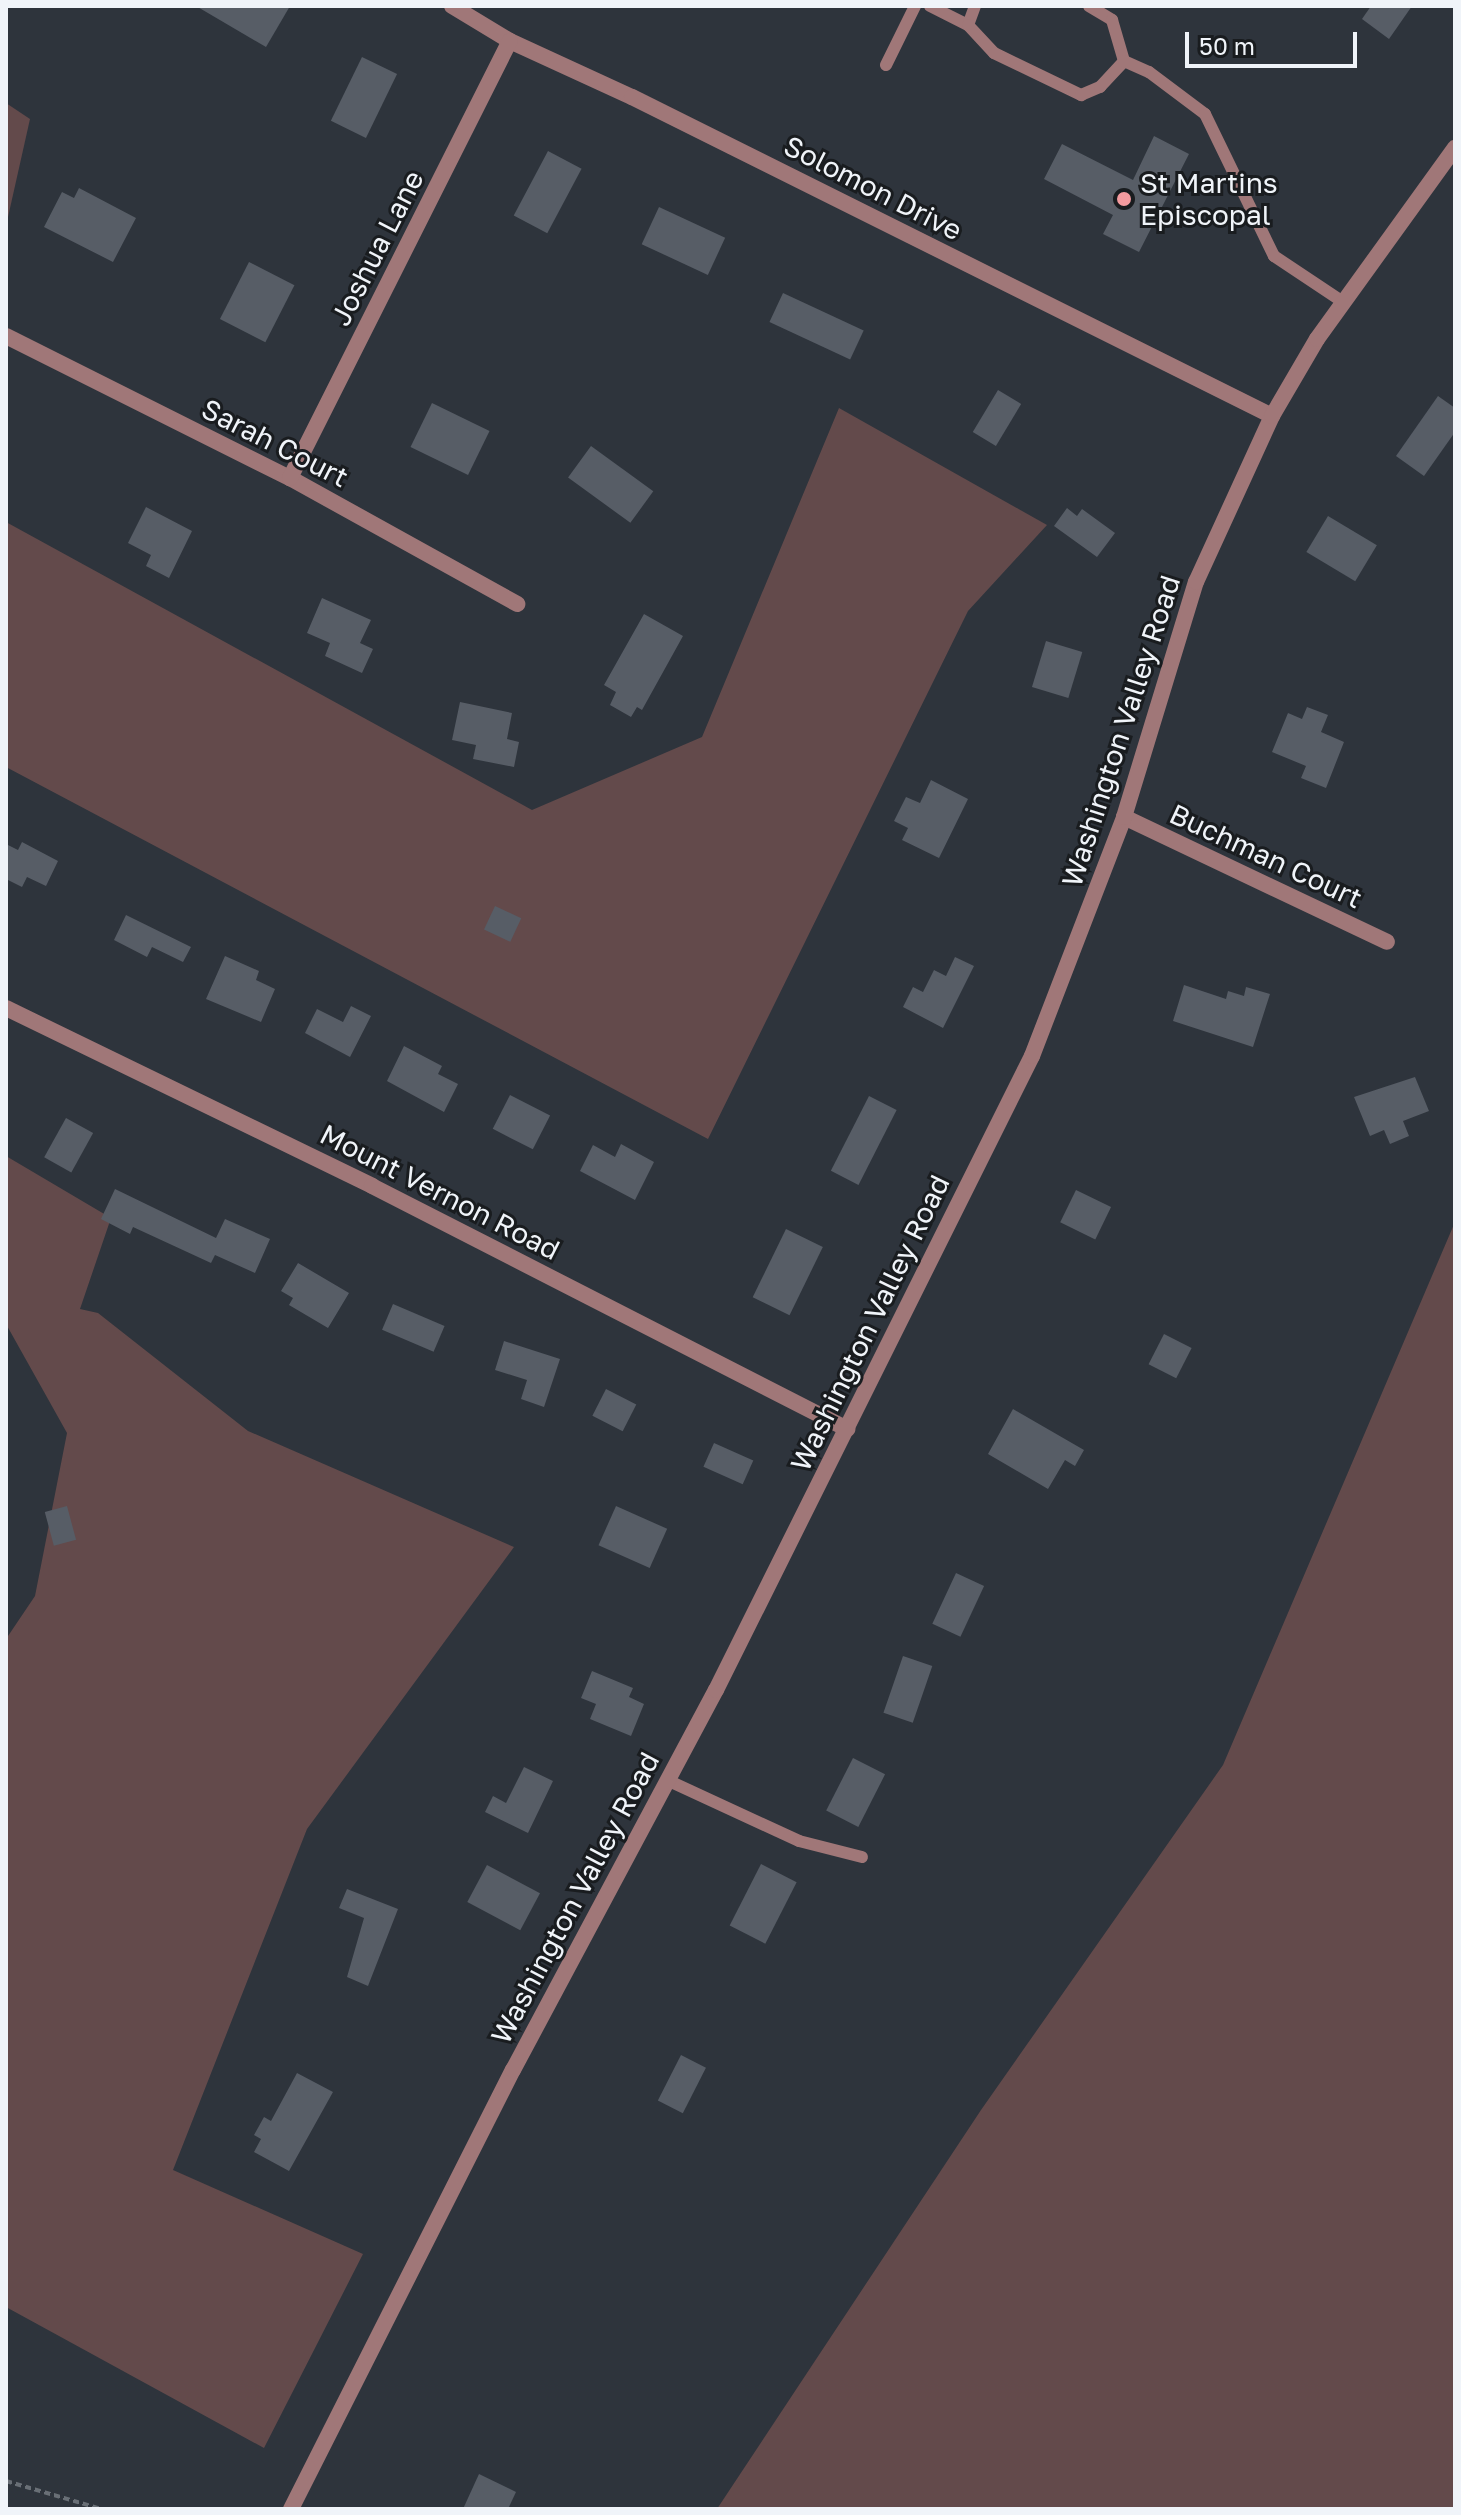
<!DOCTYPE html>
<html>
<head>
<meta charset="utf-8">
<style>
  body { margin:0 }
  #map { position:relative; width:1461px; height:2515px; overflow:hidden; background:#2e343c; font-family:"Golos Text",sans-serif }
  div>[style] { position:absolute }
  .green>* { inset:0; background:#634a4b }
  .building>* { inset:0; background:#575d66; transform-origin:0 0 }
  .path>* { height:4px; margin-top:-2px; transform-origin:0; background:repeating-linear-gradient(90deg,#696f76 0 6px,transparent 0 10px) }
  .service>* { height:12px; margin:-6px; padding:0 6px; transform-origin:6px; border-radius:6px; background:#a07778 }
  .minor>* { height:16px; margin:-8px; padding:0 8px; transform-origin:8px; border-radius:8px; background:#a07778 }
  .tertiary>* { height:16px; margin:-8px; padding:0 8px; transform-origin:8px; border-radius:8px; background:#a07778 }
  .dots>* { width:22px; height:22px; translate:-50% -50%; box-sizing:border-box; border:4px solid #191c1f; border-radius:50% }
  span { translate:-50% -50%; white-space:nowrap; text-align:center; line-height:1.15; -webkit-text-stroke:6px #191c1f; paint-order:stroke }
  .poi-label { font-size:28px; color:#f0f4f9 }
  .left { translate:0 -50%; text-align:left }
  .street-label { font-size:28px; color:#f0f4f9 }
  .frame { position:absolute; inset:0; border:8px solid #f0f4f9; pointer-events:none }
  .scale { position:absolute; left:1185px; top:32px; width:172px; height:36px; box-sizing:border-box; border:4px solid #f0f4f9; border-top:0; padding-left:10px; font-size:24px; line-height:28px; white-space:nowrap; color:#f0f4f9; -webkit-text-stroke:6px #191c1f; paint-order:stroke }
</style>
</head>
<body>
<div id="map">
  <div class="green">
    <i style="clip-path:polygon(6px 103px,30px 119px,6px 226px)"></i>
    <i style="clip-path:polygon(839px 408px,1047px 525px,968px 611px,708px 1139px,6px 767px,6px 522px,532px 810px,702px 737px)"></i>
    <i style="clip-path:polygon(6px 1156px,111px 1218px,80px 1309px,98px 1313px,248px 1431px,514px 1547px,307px 1829px,173px 2170px,363px 2254px,264px 2448px,6px 2307px,6px 1639px,35px 1596px,67px 1433px,6px 1324px)"></i>
    <i style="clip-path:polygon(1455px 1222px,1455px 2509px,717px 2509px,981px 2110px,1223px 1765px)"></i>
  </div>
  <div class="building">
    <i style="clip-path:polygon(196px 6px,290px 6px,266px 47px)"></i>
    <i style="clip-path:polygon(1371px 6px,1412px 6px,1389px 39px,1362px 19px)"></i>
    <i style="left:362px;top:57px;width:39px;height:71px;rotate:26deg"></i>
    <i style="clip-path:polygon(1154px 136px,1189px 154px,1139px 252px,1103px 234px,1113px 215px,1044px 179px,1062px 144px,1133px 180px)"></i>
    <i style="left:548px;top:151px;width:38px;height:73px;rotate:28deg"></i>
    <i style="clip-path:polygon(79px 188px,136px 218px,113px 262px,44px 227px,62px 192px,74px 198px)"></i>
    <i style="left:659px;top:207px;width:73px;height:41px;rotate:25deg"></i>
    <i style="left:249px;top:262px;width:51px;height:64px;rotate:27deg"></i>
    <i style="left:783px;top:293px;width:89px;height:32px;rotate:25deg"></i>
    <i style="left:998px;top:390px;width:27px;height:49px;rotate:31deg"></i>
    <i style="clip-path:polygon(1438px 396px,1455px 408px,1455px 432px,1424px 476px,1396px 456px)"></i>
    <i style="left:432px;top:403px;width:64px;height:49px;rotate:26deg"></i>
    <i style="left:591px;top:446px;width:77px;height:39px;rotate:36deg"></i>
    <i style="clip-path:polygon(146px 507px,192px 531px,169px 578px,146px 566px,151px 555px,128px 543px)"></i>
    <i style="clip-path:polygon(1067px 508px,1077px 516px,1082px 509px,1115px 533px,1097px 557px,1054px 526px)"></i>
    <i style="left:1328px;top:516px;width:57px;height:42px;rotate:31deg"></i>
    <i style="clip-path:polygon(322px 598px,371px 620px,360px 643px,373px 649px,362px 673px,325px 656px,330px 643px,307px 633px)"></i>
    <i style="clip-path:polygon(644px 614px,683px 636px,642px 710px,637px 707px,631px 717px,610px 705px,616px 692px,604px 685px)"></i>
    <i style="left:1046px;top:641px;width:38px;height:48px;rotate:17deg"></i>
    <i style="clip-path:polygon(460px 702px,512px 713px,507px 739px,519px 742px,514px 767px,473px 759px,476px 745px,452px 740px)"></i>
    <i style="clip-path:polygon(1307px 707px,1328px 715px,1321px 732px,1344px 742px,1326px 788px,1301px 778px,1306px 766px,1272px 752px,1288px 713px,1302px 719px)"></i>
    <i style="clip-path:polygon(931px 780px,968px 799px,939px 858px,902px 840px,908px 828px,894px 821px,906px 797px,920px 803px)"></i>
    <i style="clip-path:polygon(22px 842px,58px 861px,46px 886px,27px 877px,22px 887px,6px 879px,6px 844px,18px 850px)"></i>
    <i style="left:495px;top:906px;width:29px;height:26px;rotate:25deg"></i>
    <i style="clip-path:polygon(126px 915px,191px 947px,183px 962px,152px 947px,147px 957px,114px 940px)"></i>
    <i style="clip-path:polygon(225px 956px,259px 971px,256px 980px,275px 989px,261px 1022px,206px 999px)"></i>
    <i style="clip-path:polygon(955px 957px,974px 966px,943px 1028px,903px 1007px,913px 987px,923px 992px,934px 970px,946px 976px)"></i>
    <i style="clip-path:polygon(1184px 985px,1226px 999px,1228px 991px,1244px 996px,1246px 987px,1270px 994px,1253px 1047px,1173px 1021px)"></i>
    <i style="clip-path:polygon(351px 1006px,371px 1016px,350px 1057px,305px 1033px,317px 1009px,343px 1022px)"></i>
    <i style="clip-path:polygon(404px 1046px,442px 1066px,438px 1074px,458px 1084px,444px 1112px,387px 1081px)"></i>
    <i style="clip-path:polygon(1415px 1077px,1429px 1111px,1403px 1121px,1409px 1136px,1390px 1144px,1384px 1130px,1370px 1136px,1354px 1097px)"></i>
    <i style="left:510px;top:1095px;width:45px;height:38px;rotate:27deg"></i>
    <i style="left:869px;top:1096px;width:31px;height:84px;rotate:27deg"></i>
    <i style="left:66px;top:1118px;width:31px;height:45px;rotate:29deg"></i>
    <i style="clip-path:polygon(621px 1144px,654px 1162px,635px 1200px,580px 1171px,593px 1145px,615px 1157px)"></i>
    <i style="clip-path:polygon(115px 1189px,216px 1238px,225px 1219px,270px 1239px,255px 1273px,215px 1255px,211px 1263px,133px 1227px,130px 1234px,101px 1219px)"></i>
    <i style="left:1076px;top:1190px;width:39px;height:36px;rotate:26deg"></i>
    <i style="left:786px;top:1229px;width:41px;height:76px;rotate:26deg"></i>
    <i style="clip-path:polygon(298px 1263px,349px 1293px,328px 1328px,289px 1305px,293px 1298px,281px 1291px)"></i>
    <i style="left:393px;top:1304px;width:56px;height:28px;rotate:23deg"></i>
    <i style="left:1164px;top:1334px;width:31px;height:34px;rotate:27deg"></i>
    <i style="clip-path:polygon(504px 1341px,560px 1359px,544px 1407px,521px 1399px,527px 1380px,495px 1370px)"></i>
    <i style="left:606px;top:1389px;width:34px;height:30px;rotate:27deg"></i>
    <i style="clip-path:polygon(1013px 1409px,1084px 1450px,1075px 1466px,1065px 1460px,1048px 1489px,988px 1454px)"></i>
    <i style="left:714px;top:1443px;width:43px;height:26px;rotate:24deg"></i>
    <i style="left:67px;top:1506px;width:35px;height:23px;rotate:75deg"></i>
    <i style="left:616px;top:1506px;width:56px;height:43px;rotate:24deg"></i>
    <i style="left:956px;top:1573px;width:31px;height:56px;rotate:25deg"></i>
    <i style="left:903px;top:1656px;width:31px;height:60px;rotate:19deg"></i>
    <i style="clip-path:polygon(592px 1671px,633px 1688px,629px 1697px,644px 1704px,631px 1736px,590px 1719px,596px 1704px,581px 1698px)"></i>
    <i style="left:853px;top:1758px;width:36px;height:59px;rotate:27deg"></i>
    <i style="clip-path:polygon(524px 1767px,553px 1781px,528px 1833px,485px 1812px,493px 1796px,506px 1803px)"></i>
    <i style="left:761px;top:1864px;width:40px;height:69px;rotate:27deg"></i>
    <i style="left:487px;top:1865px;width:60px;height:42px;rotate:28deg"></i>
    <i style="clip-path:polygon(347px 1889px,398px 1909px,368px 1986px,347px 1977px,364px 1918px,339px 1908px)"></i>
    <i style="left:681px;top:2055px;width:28px;height:51px;rotate:27deg"></i>
    <i style="clip-path:polygon(297px 2073px,333px 2092px,289px 2171px,254px 2152px,261px 2139px,254px 2135px,264px 2117px,271px 2121px)"></i>
    <i style="clip-path:polygon(479px 2474px,516px 2492px,508px 2509px,463px 2509px)"></i>
  </div>
  <div class="path">
    <i style="left:6px;top:2481px;width:99px;rotate:16.4deg"></i>
  </div>
  <div class="service">
    <i style="left:930px;top:6px;width:42px;rotate:26.6deg"></i>
    <i style="left:975px;top:6px;width:20px;rotate:110deg"></i>
    <i style="left:968px;top:25px;width:38px;rotate:47deg"></i>
    <i style="left:994px;top:53px;width:97px;rotate:25.8deg"></i>
    <i style="left:1081px;top:95px;width:21px;rotate:-23deg"></i>
    <i style="left:1100px;top:87px;width:35px;rotate:-47deg"></i>
    <i style="left:1089px;top:6px;width:27px;rotate:31deg"></i>
    <i style="left:1112px;top:20px;width:43px;rotate:73.7deg"></i>
    <i style="left:1124px;top:61px;width:27px;rotate:24deg"></i>
    <i style="left:1149px;top:72px;width:70px;rotate:36.9deg"></i>
    <i style="left:1205px;top:114px;width:158px;rotate:64.1deg"></i>
    <i style="left:1274px;top:256px;width:83px;rotate:33.7deg"></i>
    <i style="left:886px;top:65px;width:66px;rotate:-63.8deg"></i>
    <i style="left:667px;top:1780px;width:145px;rotate:24.8deg"></i>
    <i style="left:799px;top:1841px;width:65px;rotate:14.3deg"></i>
  </div>
  <div class="minor">
    <i style="left:452px;top:6px;width:68px;rotate:31.1deg"></i>
    <i style="left:510px;top:41px;width:134px;rotate:24.7deg"></i>
    <i style="left:632px;top:97px;width:715px;rotate:26.49deg"></i>
    <i style="left:6px;top:336px;width:318px;rotate:26.6deg"></i>
    <i style="left:290px;top:478px;width:260px;rotate:29deg"></i>
    <i style="left:290px;top:478px;width:489px;rotate:-63.3deg"></i>
    <i style="left:1124px;top:817px;width:291px;rotate:25.4deg"></i>
  </div>
  <div class="tertiary">
    <i style="left:6px;top:1008px;width:407px;rotate:25.9deg"></i>
    <i style="left:372px;top:1186px;width:534px;rotate:27.09deg"></i>
    <i style="left:291px;top:2509px;width:492px;rotate:-63.2deg"></i>
    <i style="left:513px;top:2070px;width:431px;rotate:-61.9deg"></i>
    <i style="left:716px;top:1690px;width:708px;rotate:-63.51deg"></i>
    <i style="left:1032px;top:1056px;width:256px;rotate:-68.9deg"></i>
    <i style="left:1124px;top:817px;width:246px;rotate:-73deg"></i>
    <i style="left:1196px;top:582px;width:183px;rotate:-65.4deg"></i>
    <i style="left:1272px;top:416px;width:89px;rotate:-59.7deg"></i>
    <i style="left:1317px;top:339px;width:236px;rotate:-54.2deg"></i>
  </div>
  <div class="dots">
    <i style="left:1124px;top:199px;background:#f49b9f"></i>
  </div>
  <div class="poi-label">
    <span class="left" style="left:1140px;top:199px">St Martins<br>Episcopal</span>
  </div>
  <div class="street-label">
    <span style="left:873px;top:188px;rotate:27deg">Solomon Drive</span>
    <span style="left:377px;top:248px;rotate:-63deg">Joshua Lane</span>
    <span style="left:275px;top:443px;rotate:27deg">Sarah Court</span>
    <span style="left:1121px;top:731px;rotate:-72deg">Washington Valley Road</span>
    <span style="left:1266px;top:856px;rotate:25deg">Buchman Court</span>
    <span style="left:440px;top:1192px;rotate:27deg">Mount Vernon Road</span>
    <span style="left:870px;top:1323px;rotate:-64deg">Washington Valley Road</span>
    <span style="left:575px;top:1898px;rotate:-62deg">Washington Valley Road</span>
  </div>
  <div class="frame"></div>
  <div class="scale">50 m</div>
</div>
</body>
</html>
